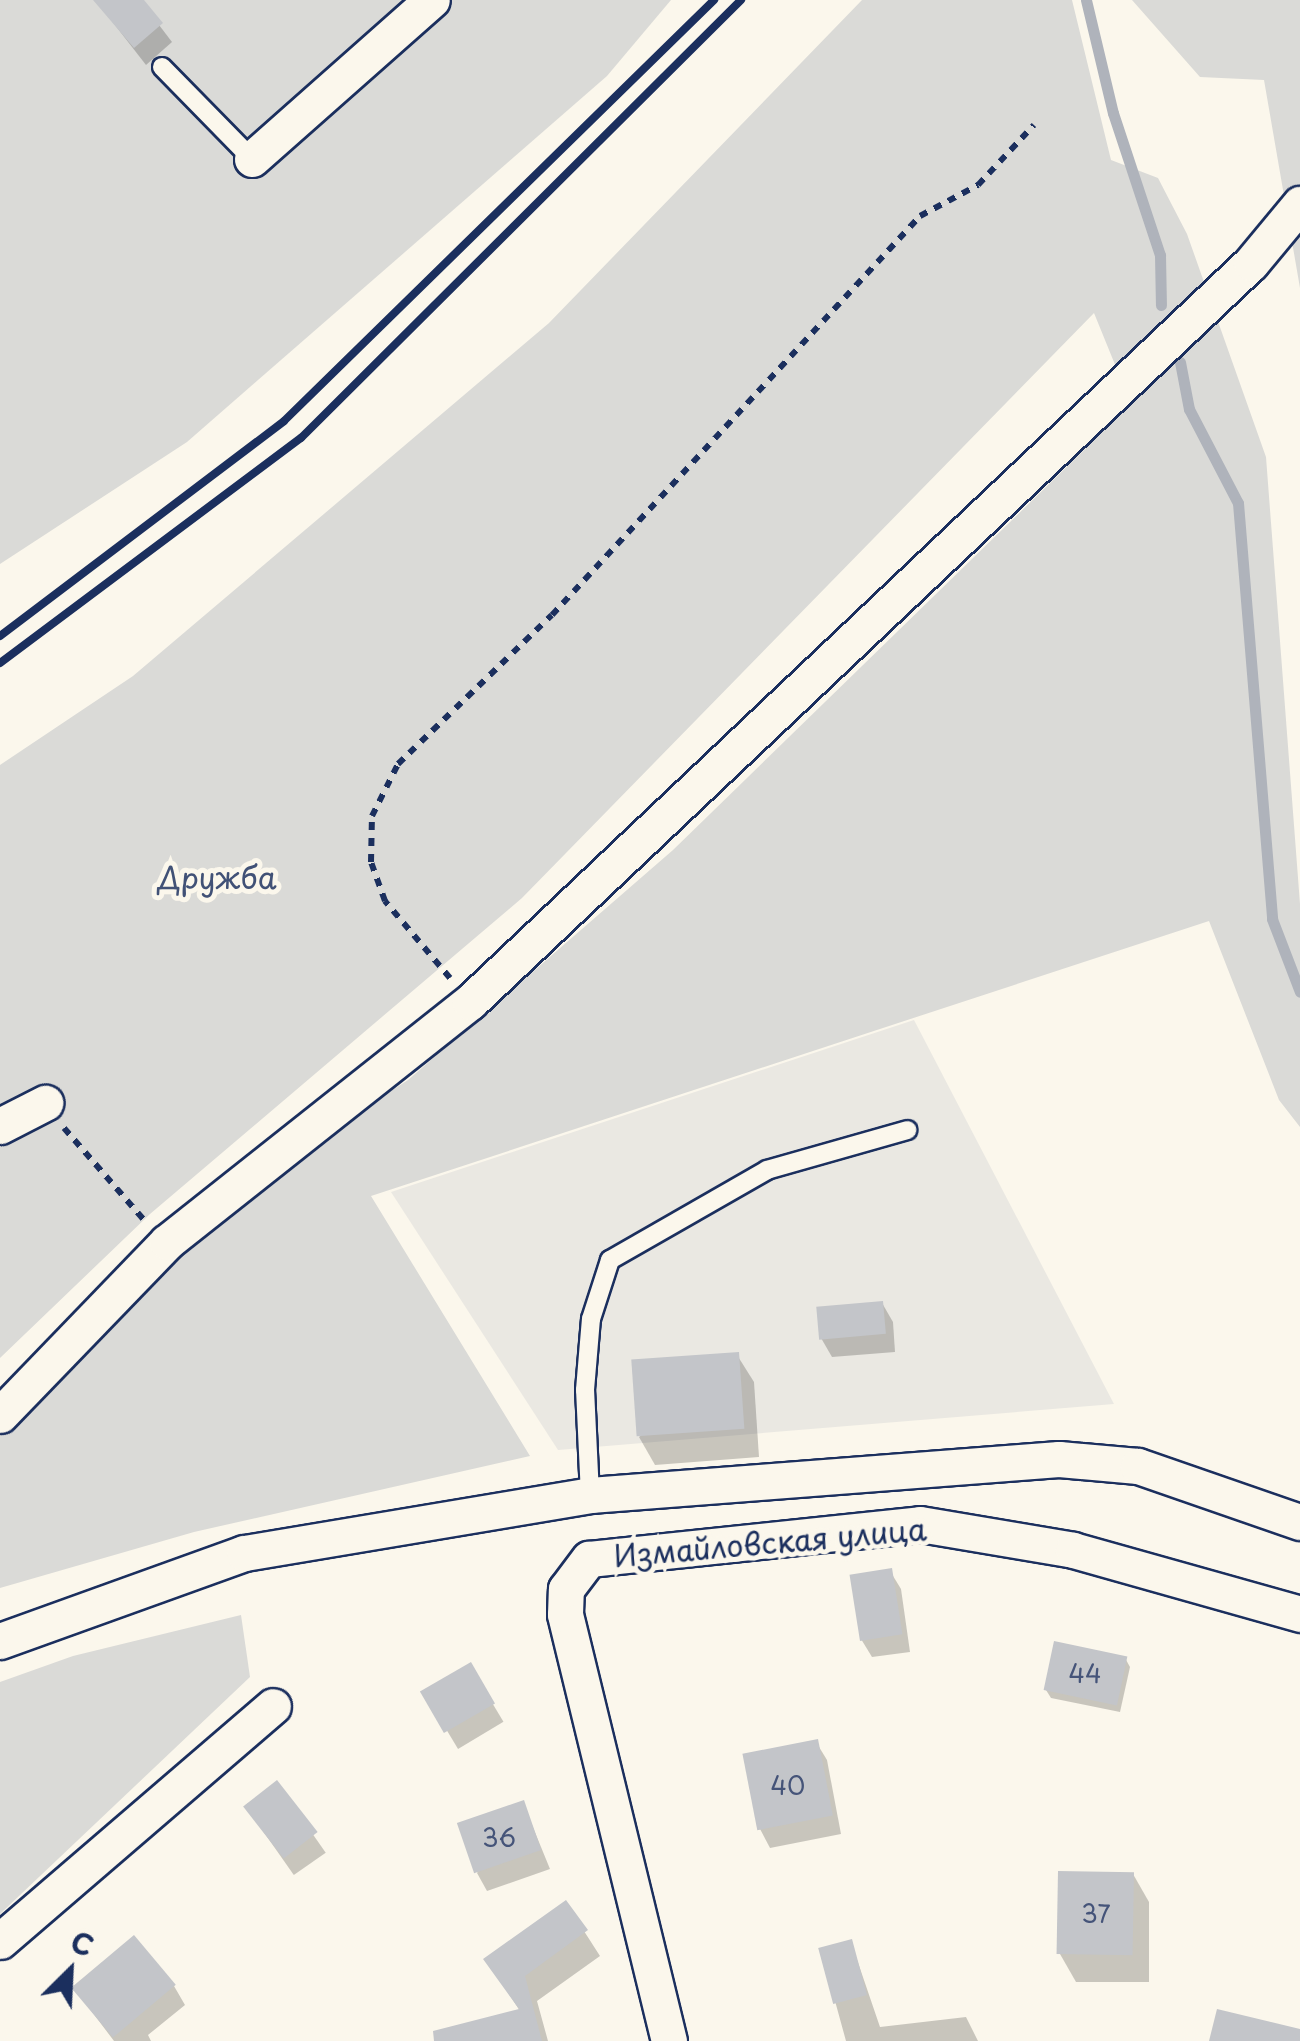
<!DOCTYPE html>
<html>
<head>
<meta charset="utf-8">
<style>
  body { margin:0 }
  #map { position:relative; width:1300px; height:2041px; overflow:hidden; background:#fbf7ec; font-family:"Playpen Sans",sans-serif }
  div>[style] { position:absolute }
  .built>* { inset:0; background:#eae8e2 }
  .green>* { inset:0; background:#dadad7 }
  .shadow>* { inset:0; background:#0003; transform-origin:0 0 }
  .stream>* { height:11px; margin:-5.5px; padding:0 5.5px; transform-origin:5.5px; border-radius:5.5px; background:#afb3bb }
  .building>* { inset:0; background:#c3c5c9; transform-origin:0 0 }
  .path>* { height:6px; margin-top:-3px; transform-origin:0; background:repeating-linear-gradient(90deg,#1b2f5e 0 8px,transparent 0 16px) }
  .roads { filter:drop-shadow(2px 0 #1b2f5e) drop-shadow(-2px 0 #1b2f5e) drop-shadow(0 2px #1b2f5e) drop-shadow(0 -2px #1b2f5e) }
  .service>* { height:18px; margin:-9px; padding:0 9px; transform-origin:9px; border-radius:9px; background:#fbf7ec }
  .minor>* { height:35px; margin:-17.5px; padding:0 17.5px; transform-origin:17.5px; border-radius:17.5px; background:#fbf7ec }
  .rail>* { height:8px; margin:-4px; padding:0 4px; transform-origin:4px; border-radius:4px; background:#1b2f5e }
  span { translate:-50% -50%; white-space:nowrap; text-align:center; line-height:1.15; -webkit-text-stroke:10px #fbf7ec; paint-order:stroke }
  .number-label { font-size:25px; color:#455479 }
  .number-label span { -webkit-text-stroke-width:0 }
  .park-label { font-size:30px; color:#415176 }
  .street-label { font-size:30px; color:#1b2f5e }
  .north { position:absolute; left:20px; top:1921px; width:100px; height:100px; -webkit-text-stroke:8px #fbf7ec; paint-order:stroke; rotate:24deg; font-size:28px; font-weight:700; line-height:40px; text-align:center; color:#1b2f5e }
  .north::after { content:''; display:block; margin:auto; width:35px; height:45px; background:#1b2f5e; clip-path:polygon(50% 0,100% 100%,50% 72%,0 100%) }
</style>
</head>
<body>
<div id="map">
  <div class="built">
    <i style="clip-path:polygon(914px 1020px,1114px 1404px,558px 1450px,391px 1192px)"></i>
  </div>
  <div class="green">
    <i style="clip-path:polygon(0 0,671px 0,607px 76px,187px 442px,0 564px)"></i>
    <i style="clip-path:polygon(862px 0,1072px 0,1111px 160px,1158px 178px,1187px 234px,1266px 457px,1300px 904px,1300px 1127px,1279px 1100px,1209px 921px,371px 1196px,530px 1456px,194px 1532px,0 1588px,0 1436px,192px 1243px,329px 1131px,408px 1080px,673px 850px,1086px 448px,1129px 399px,1094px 313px,522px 898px,150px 1214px,0 1358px,0 765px,133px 676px,549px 323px)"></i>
    <i style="clip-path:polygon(1132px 0,1300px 0,1300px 288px,1264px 80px,1200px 77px)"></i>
    <i style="clip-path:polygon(241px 1615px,250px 1677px,0 1914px,0 1682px,73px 1656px)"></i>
  </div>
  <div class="shadow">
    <i style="clip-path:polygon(110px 0,140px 0,172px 42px,146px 65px,101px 7px)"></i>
    <i style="clip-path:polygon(882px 1303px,893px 1322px,895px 1352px,832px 1357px,821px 1338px)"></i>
    <i style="clip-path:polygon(737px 1355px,754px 1382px,759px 1457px,655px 1465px,639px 1437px)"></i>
    <i style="clip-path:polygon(890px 1571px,901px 1589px,910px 1652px,872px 1657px,861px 1639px)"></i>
    <i style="clip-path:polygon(1125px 1658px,1130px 1667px,1120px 1712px,1051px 1698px,1046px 1690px)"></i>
    <i style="left:470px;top:1666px;width:65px;height:53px;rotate:59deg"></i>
    <i style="clip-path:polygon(816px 1742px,827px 1760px,841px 1834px,770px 1848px,760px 1829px)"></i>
    <i style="left:277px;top:1783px;width:85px;height:39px;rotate:55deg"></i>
    <i style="clip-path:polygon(523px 1803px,550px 1869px,487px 1891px,477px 1873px)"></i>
    <i style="clip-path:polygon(1133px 1874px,1149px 1902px,1149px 1982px,1076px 1982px,1060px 1954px)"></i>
    <i style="clip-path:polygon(566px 1903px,600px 1956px,537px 2001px,548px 2041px,447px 2041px,520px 2011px,487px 1960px)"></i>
    <i style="clip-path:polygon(851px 1942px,880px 2027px,966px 2017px,978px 2041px,846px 2041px,821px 1950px)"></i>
    <i style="clip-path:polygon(174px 1986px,185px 2005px,148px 2035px,151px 2041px,114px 2041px,74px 1988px)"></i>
  </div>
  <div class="stream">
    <i style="left:1086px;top:0;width:116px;rotate:76.6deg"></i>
    <i style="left:1113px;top:113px;width:150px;rotate:71.7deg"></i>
    <i style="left:1160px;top:255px;width:50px;rotate:88.9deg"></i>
    <i style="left:1180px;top:362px;width:48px;rotate:79.2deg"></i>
    <i style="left:1189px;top:409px;width:106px;rotate:62.5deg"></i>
    <i style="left:1238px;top:503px;width:417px;rotate:85.3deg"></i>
    <i style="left:1272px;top:919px;width:78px;rotate:69deg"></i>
  </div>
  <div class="building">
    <i style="clip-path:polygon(93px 0,144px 0,163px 23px,134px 48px)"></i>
    <i style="left:883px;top:1301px;width:33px;height:67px;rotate:85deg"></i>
    <i style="left:739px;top:1352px;width:77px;height:108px;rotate:86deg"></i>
    <i style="left:892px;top:1568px;width:67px;height:43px;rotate:81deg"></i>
    <i style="left:1054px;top:1641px;width:75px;height:50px;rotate:12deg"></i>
    <i style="left:471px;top:1662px;width:48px;height:59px;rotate:60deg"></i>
    <i style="left:818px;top:1739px;width:78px;height:77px;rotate:79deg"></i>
    <i style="left:277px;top:1780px;width:66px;height:43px;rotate:52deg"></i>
    <i style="left:524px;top:1800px;width:53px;height:71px;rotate:71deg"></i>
    <i style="left:1058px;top:1871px;width:76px;height:83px;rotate:1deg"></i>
    <i style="clip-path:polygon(566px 1900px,588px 1930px,525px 1976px,542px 2041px,434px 2041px,433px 2031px,519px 2009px,483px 1959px)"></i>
    <i style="left:134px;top:1935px;width:65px;height:82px;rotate:50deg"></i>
    <i style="left:852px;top:1939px;width:58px;height:35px;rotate:75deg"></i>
    <i style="clip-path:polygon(1217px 2009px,1300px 2029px,1300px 2041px,1209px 2041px)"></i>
  </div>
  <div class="path">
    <i style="left:450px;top:978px;width:101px;rotate:-130.2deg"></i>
    <i style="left:385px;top:901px;width:41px;rotate:-109.7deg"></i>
    <i style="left:371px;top:862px;width:46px;rotate:-88.8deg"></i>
    <i style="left:372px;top:816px;width:58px;rotate:-63.4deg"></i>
    <i style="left:398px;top:764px;width:214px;rotate:-44.1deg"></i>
    <i style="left:552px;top:615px;width:543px;rotate:-47.31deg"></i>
    <i style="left:920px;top:216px;width:66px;rotate:-28.1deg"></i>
    <i style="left:978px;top:185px;width:82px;rotate:-47deg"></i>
    <i style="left:64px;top:1128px;width:122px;rotate:49deg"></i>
  </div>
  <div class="roads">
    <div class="service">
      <i style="left:162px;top:67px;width:129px;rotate:45.6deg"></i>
      <i style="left:590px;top:1495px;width:105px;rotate:-92.7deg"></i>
      <i style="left:585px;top:1390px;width:71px;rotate:-85.2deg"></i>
      <i style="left:591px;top:1319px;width:62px;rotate:-72.1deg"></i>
      <i style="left:610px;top:1260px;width:181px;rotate:-29.8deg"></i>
      <i style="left:767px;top:1170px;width:146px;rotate:-15.9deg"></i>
    </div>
    <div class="minor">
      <i style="left:252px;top:159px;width:240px;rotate:-41.5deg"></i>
      <i style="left:0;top:1126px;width:51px;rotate:-27.1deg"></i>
      <i style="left:0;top:1415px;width:240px;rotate:-46deg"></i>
      <i style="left:167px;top:1242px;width:387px;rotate:-38.4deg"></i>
      <i style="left:470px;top:1002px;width:1075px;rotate:-43.42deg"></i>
      <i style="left:1251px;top:263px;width:77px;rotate:-50.3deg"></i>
      <i style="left:0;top:1641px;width:259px;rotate:-19.8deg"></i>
      <i style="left:244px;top:1553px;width:351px;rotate:-9.5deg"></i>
      <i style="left:590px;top:1495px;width:470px;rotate:-4.4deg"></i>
      <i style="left:1059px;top:1459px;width:79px;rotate:5.1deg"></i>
      <i style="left:1138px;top:1466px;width:171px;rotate:19.1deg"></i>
      <i style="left:0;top:1941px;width:360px;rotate:-40.7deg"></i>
      <i style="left:669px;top:2041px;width:439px;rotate:-103.7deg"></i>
      <i style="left:565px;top:1614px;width:25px;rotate:-88deg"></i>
      <i style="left:566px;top:1589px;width:38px;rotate:-53deg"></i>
      <i style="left:589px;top:1559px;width:333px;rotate:-6deg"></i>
      <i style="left:920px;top:1524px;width:155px;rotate:9.6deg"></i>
      <i style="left:1073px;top:1550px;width:236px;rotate:15.7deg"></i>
    </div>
  </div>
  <div class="rail">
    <i style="left:0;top:636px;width:356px;rotate:-37.1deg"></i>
    <i style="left:284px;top:421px;width:602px;rotate:-44.39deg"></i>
    <i style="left:0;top:663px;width:376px;rotate:-36.8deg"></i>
    <i style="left:301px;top:438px;width:621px;rotate:-44.87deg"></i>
  </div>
  <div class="number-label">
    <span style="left:1085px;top:1673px">44</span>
    <span style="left:788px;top:1785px">40</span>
    <span style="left:499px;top:1837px">36</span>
    <span style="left:1096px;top:1913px">37</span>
  </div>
  <div class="park-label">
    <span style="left:217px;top:877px">Дружба</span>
  </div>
  <div class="street-label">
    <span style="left:770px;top:1542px;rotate:-5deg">Измайловская улица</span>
  </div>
  <div class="north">С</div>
</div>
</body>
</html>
